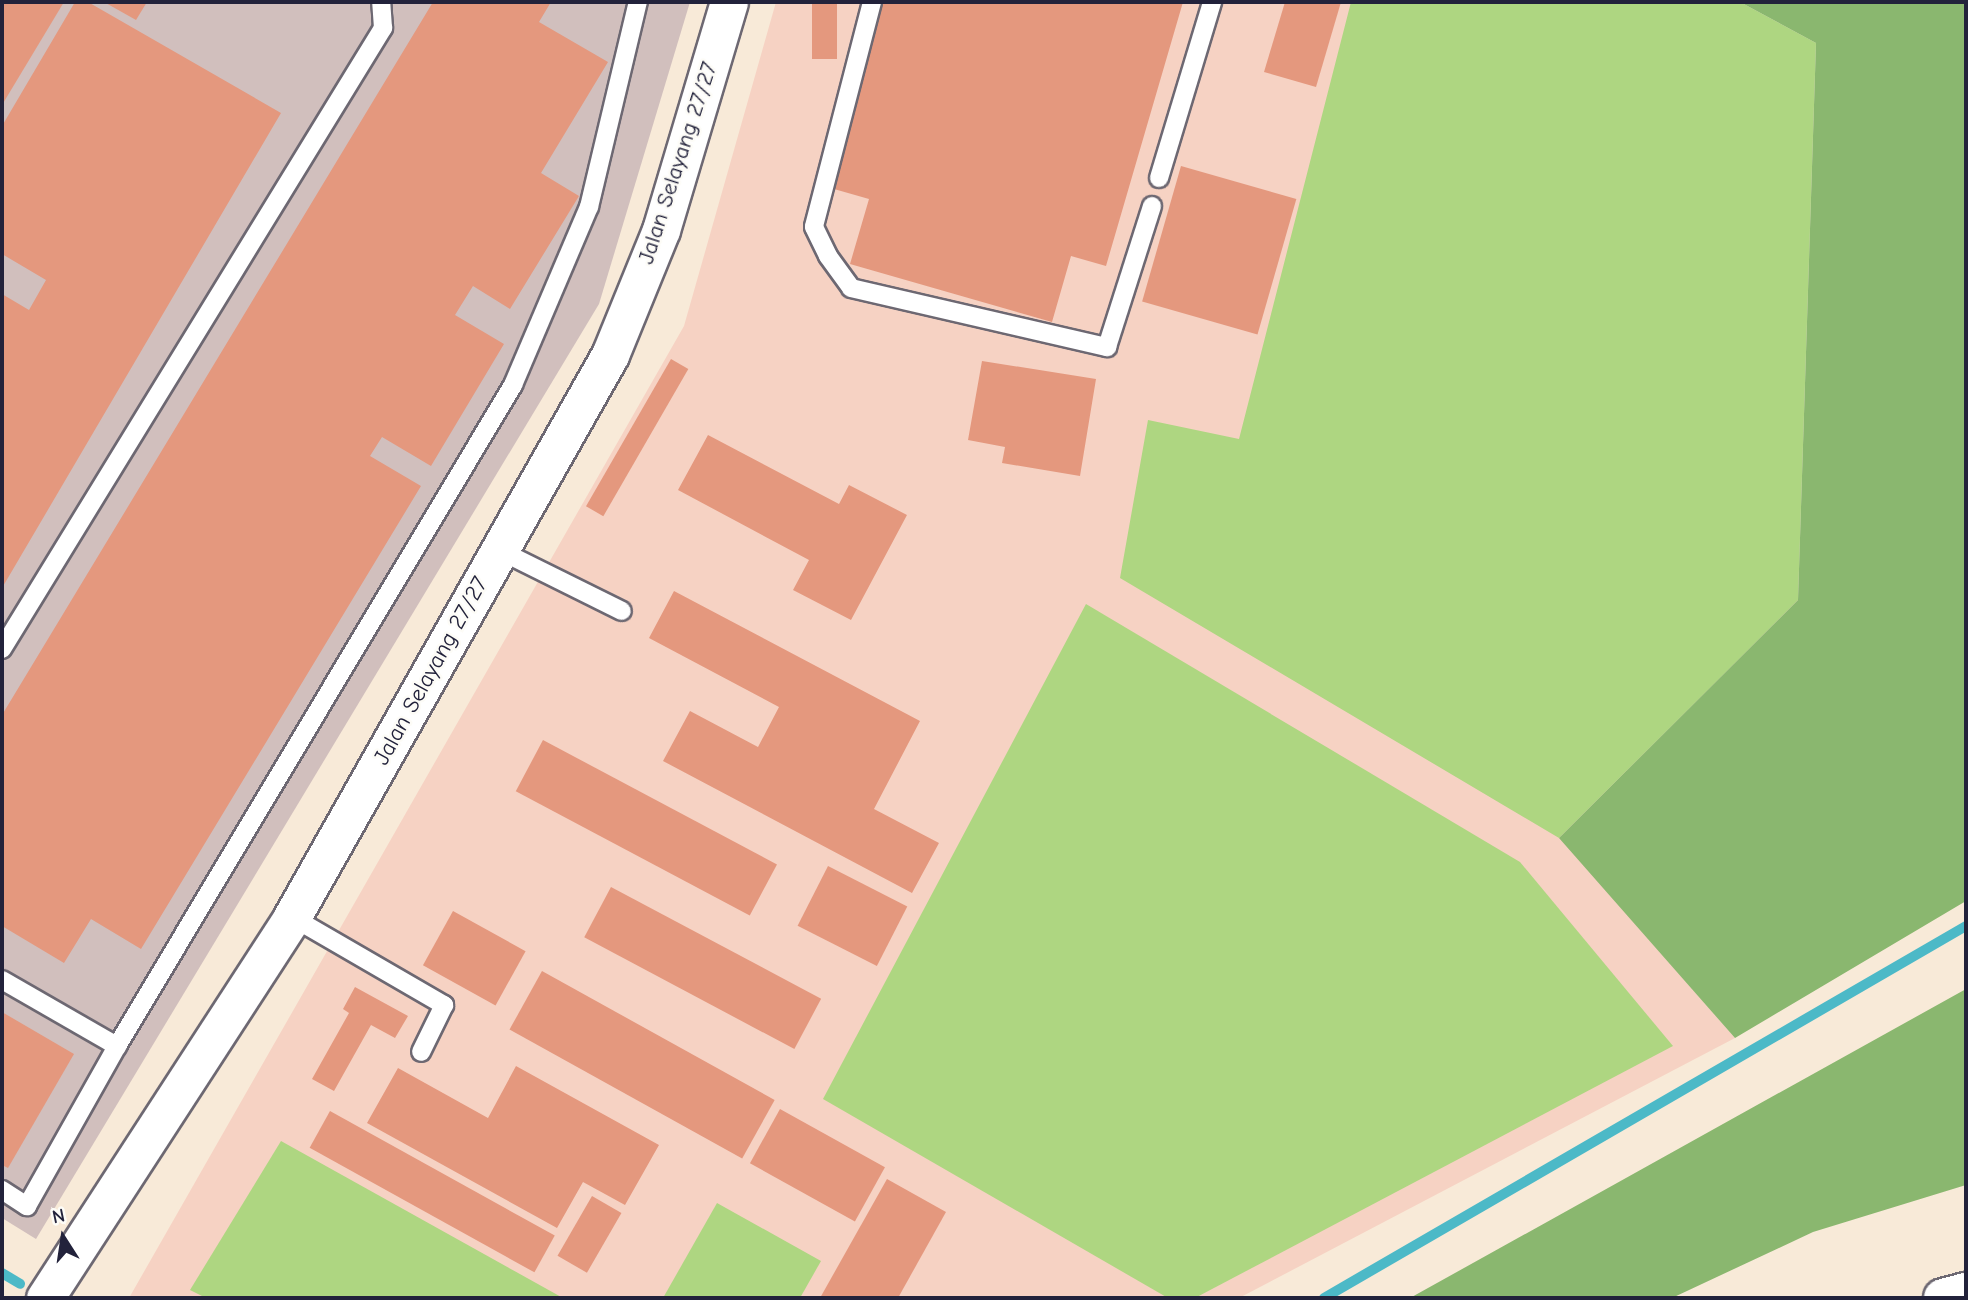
<!DOCTYPE html>
<html>
<head>
<meta charset="utf-8">
<style>
  body { margin:0 }
  #map { position:relative; width:1968px; height:1300px; overflow:hidden; background:#f8ead8; font-family:"Comic Neue",sans-serif }
  div>[style] { position:absolute }
  .built>* { inset:0; background:#f6d2c3 }
  .industrial>* { inset:0; background:#d1bfbd }
  .green>* { inset:0; background:#aed681 }
  .forest>* { inset:0; background:#8ab76f }
  .stream>* { height:10px; margin:-5px; padding:0 5px; transform-origin:5px; border-radius:5px; background:#4cb9c7 }
  .building>* { inset:0; background:#e4987e; transform-origin:0 0 }
  .roads { filter:drop-shadow(2px 0 #6d6872) drop-shadow(-2px 0 #6d6872) drop-shadow(0 2px #6d6872) drop-shadow(0 -2px #6d6872) }
  .lane>* { height:18px; margin:-9px; padding:0 9px; transform-origin:9px; border-radius:9px; background:#fff }
  .street>* { height:37px; margin:-18.5px; padding:0 18.5px; transform-origin:18.5px; border-radius:18.5px; background:#fff }
  .secondary>* { height:38px; margin:-19px; padding:0 19px; transform-origin:19px; border-radius:19px; background:#fff }
  span { translate:-50% -50%; white-space:nowrap; text-align:center; line-height:1.15; -webkit-text-stroke:5px #fdfcf7; paint-order:stroke }
  .street-label { font-size:23px; color:#22223b }
  .frame { position:absolute; inset:0; border:4px solid #22223b; pointer-events:none }
  .north { position:absolute; left:28px; top:1202px; width:70px; height:70px; -webkit-text-stroke:5px #fdfcf7; paint-order:stroke; rotate:348deg; font-size:19px; font-weight:700; line-height:28px; text-align:center; color:#22223b }
  .north::after { content:''; display:block; margin:auto; width:24px; height:32px; background:#22223b; clip-path:polygon(50% 0,100% 100%,50% 72%,0 100%) }
</style>
</head>
<body>
<div id="map">
  <div class="built">
    <i style="clip-path:polygon(776px 2px,1740px 2px,1798px 600px,1560px 837px,1735px 1038px,1239px 1298px,129px 1298px,684px 326px)"></i>
  </div>
  <div class="industrial">
    <i style="clip-path:polygon(2px 2px,690px 2px,599px 304px,36px 1239px,2px 1218px)"></i>
  </div>
  <div class="green">
    <i style="clip-path:polygon(1351px 2px,1740px 2px,1816px 43px,1798px 600px,1559px 838px,1120px 578px,1148px 420px,1239px 439px)"></i>
    <i style="clip-path:polygon(1086px 604px,1520px 862px,1673px 1046px,1195px 1298px,1168px 1298px,823px 1099px)"></i>
    <i style="clip-path:polygon(281px 1141px,563px 1298px,206px 1298px,190px 1290px)"></i>
    <i style="clip-path:polygon(717px 1203px,821px 1261px,800px 1298px,663px 1298px)"></i>
  </div>
  <div class="forest">
    <i style="clip-path:polygon(1740px 2px,1966px 2px,1966px 901px,1735px 1038px,1559px 838px,1798px 600px,1816px 43px)"></i>
    <i style="clip-path:polygon(1966px 989px,1966px 1185px,1813px 1232px,1672px 1298px,1410px 1298px)"></i>
  </div>
  <div class="stream">
    <i style="left:2px;top:1273px;width:21px;rotate:31deg"></i>
    <i style="left:1324px;top:1298px;width:742px;rotate:-30.09deg"></i>
  </div>
  <div class="building">
    <i style="clip-path:polygon(2px 2px,64px 2px,2px 105px)"></i>
    <i style="clip-path:polygon(75px 2px,88px 2px,281px 113px,2px 588px,2px 294px,29px 310px,46px 280px,2px 254px,2px 126px)"></i>
    <i style="clip-path:polygon(104px 2px,147px 2px,136px 20px)"></i>
    <i style="clip-path:polygon(433px 2px,551px 2px,539px 22px,608px 62px,541px 173px,579px 196px,510px 309px,473px 286px,455px 315px,504px 344px,431px 466px,382px 437px,370px 456px,421px 486px,141px 949px,91px 919px,64px 963px,2px 926px,2px 715px)"></i>
    <i style="left:812px;top:2px;width:25px;height:57px"></i>
    <i style="clip-path:polygon(881px 2px,1183px 2px,1106px 266px,1071px 256px,1052px 322px,850px 264px,869px 199px,827px 187px)"></i>
    <i style="clip-path:polygon(1285px 2px,1341px 2px,1316px 87px,1264px 72px)"></i>
    <i style="left:1181px;top:166px;width:120px;height:141px;rotate:16deg"></i>
    <i style="left:671px;top:359px;width:20px;height:170px;rotate:30deg"></i>
    <i style="clip-path:polygon(982px 361px,1096px 379px,1080px 476px,1002px 463px,1005px 447px,968px 440px)"></i>
    <i style="clip-path:polygon(708px 435px,839px 504px,849px 485px,907px 515px,851px 620px,793px 590px,809px 560px,678px 490px)"></i>
    <i style="clip-path:polygon(674px 591px,920px 721px,874px 809px,939px 843px,912px 893px,663px 761px,690px 711px,758px 747px,779px 707px,649px 638px)"></i>
    <i style="left:543px;top:740px;width:265px;height:58px;rotate:28deg"></i>
    <i style="left:828px;top:866px;width:89px;height:67px;rotate:27deg"></i>
    <i style="left:611px;top:887px;width:238px;height:57px;rotate:28deg"></i>
    <i style="left:453px;top:911px;width:83px;height:62px;rotate:29deg"></i>
    <i style="left:542px;top:971px;width:266px;height:67px;rotate:29deg"></i>
    <i style="clip-path:polygon(355px 987px,408px 1016px,395px 1038px,371px 1025px,334px 1091px,312px 1079px,349px 1013px,343px 1009px)"></i>
    <i style="clip-path:polygon(2px 1012px,74px 1054px,8px 1168px,2px 1165px)"></i>
    <i style="clip-path:polygon(516px 1066px,659px 1145px,625px 1205px,583px 1182px,557px 1228px,367px 1123px,398px 1068px,488px 1118px)"></i>
    <i style="left:780px;top:1109px;width:120px;height:62px;rotate:29deg"></i>
    <i style="left:330px;top:1111px;width:257px;height:42px;rotate:29deg"></i>
    <i style="clip-path:polygon(887px 1179px,946px 1212px,898px 1298px,820px 1298px)"></i>
    <i style="left:592px;top:1196px;width:34px;height:69px;rotate:30deg"></i>
  </div>
  <div class="roads">
    <div class="lane">
      <i style="left:872px;top:2px;width:232px;rotate:104.5deg"></i>
      <i style="left:814px;top:227px;width:32px;rotate:64deg"></i>
      <i style="left:828px;top:256px;width:39px;rotate:54deg"></i>
      <i style="left:851px;top:288px;width:263px;rotate:13deg"></i>
      <i style="left:1107px;top:347px;width:148px;rotate:-72.3deg"></i>
      <i style="left:1159px;top:178px;width:184px;rotate:-73.2deg"></i>
      <i style="left:499px;top:550px;width:137px;rotate:26.4deg"></i>
      <i style="left:2px;top:649px;width:729px;rotate:-58.47deg"></i>
      <i style="left:383px;top:28px;width:26px;rotate:-94deg"></i>
      <i style="left:292px;top:917px;width:176px;rotate:30.1deg"></i>
      <i style="left:444px;top:1005px;width:52px;rotate:116.1deg"></i>
      <i style="left:2px;top:980px;width:133px;rotate:29.9deg"></i>
      <i style="left:2px;top:1190px;width:30px;rotate:33deg"></i>
      <i style="left:27px;top:1206px;width:184px;rotate:-60.6deg"></i>
      <i style="left:117px;top:1046px;width:771px;rotate:-59.07deg"></i>
      <i style="left:513px;top:385px;width:194px;rotate:-66.9deg"></i>
      <i style="left:589px;top:207px;width:211px;rotate:-76.6deg"></i>
    </div>
    <div class="street">
      <i style="left:45px;top:1298px;width:454px;rotate:-57deg"></i>
      <i style="left:292px;top:917px;width:646px;rotate:-60.5deg"></i>
      <i style="left:610px;top:355px;width:135px;rotate:-67.8deg"></i>
      <i style="left:661px;top:230px;width:238px;rotate:-73.4deg"></i>
    </div>
    <div class="secondary">
      <i style="left:1943px;top:1298px;width:24px;rotate:-15deg"></i>
    </div>
  </div>
  <div class="street-label">
    <span style="left:678px;top:163px;rotate:-72deg">Jalan Selayang 27/27</span>
    <span style="left:431px;top:671px;rotate:-61deg">Jalan Selayang 27/27</span>
  </div>
  <div class="frame"></div>
  <div class="north">N</div>
</div>
</body>
</html>
